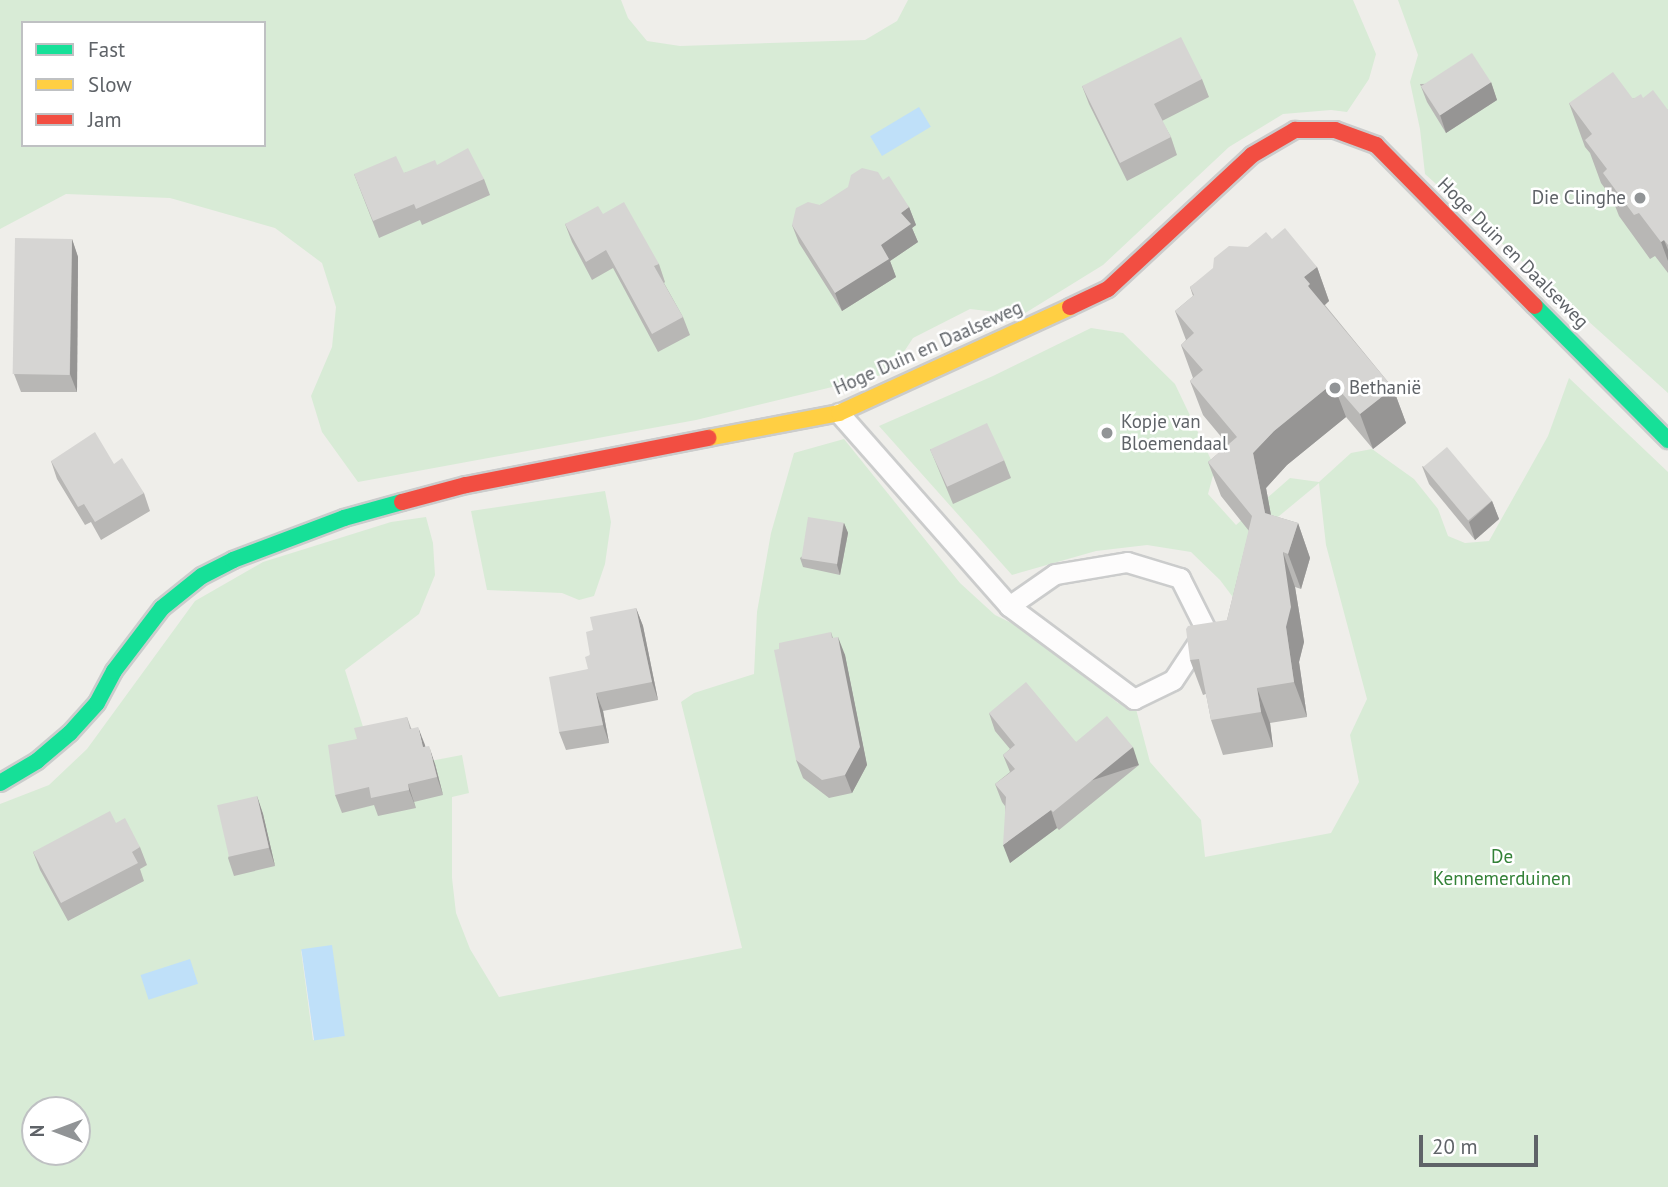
<!DOCTYPE html>
<html>
<head>
<meta charset="utf-8">
<style>
  body { margin:0 }
  #map { position:relative; width:1668px; height:1187px; overflow:hidden; background:#efeeea; font-family:"PT Sans",sans-serif }
  div>[style] { position:absolute }
  .green>* { inset:0; background:#d8ebd6 }
  .water>* { inset:0; background:#bfe0f9; transform-origin:0 0 }
  .roads { filter:drop-shadow(2px 0 #cbcccc) drop-shadow(-2px 0 #cbcccc) drop-shadow(0 2px #cbcccc) drop-shadow(0 -2px #cbcccc) }
  .lane>* { height:19px; margin:-9.5px; padding:0 9.5px; transform-origin:9.5px; border-radius:9.5px; background:#fdfcfc }
  .fast>* { height:16px; margin:-8px; padding:0 8px; transform-origin:8px; border-radius:8px; background:#16e098 }
  .slow>* { height:16px; margin:-8px; padding:0 8px; transform-origin:8px; border-radius:8px; background:#ffcf43 }
  .jam>* { height:16px; margin:-8px; padding:0 8px; transform-origin:8px; border-radius:8px; background:#f24e42 }
  .wall>* { inset:0; background:#b8b7b5 }
  .shaded-wall>* { inset:0; background:#969594; transform-origin:0 0 }
  .building>* { inset:0; background:#d6d5d3; transform-origin:0 0 }
  .dots>* { width:19px; height:19px; translate:-50% -50%; box-sizing:border-box; border:4px solid #fff; border-radius:50% }
  span { translate:-50% -50%; white-space:nowrap; text-align:center; line-height:1.15; -webkit-text-stroke:5px #fff; paint-order:stroke }
  .poi-label { font-size:19px; color:#5f6368 }
  .right { translate:-100% -50%; text-align:right }
  .left { translate:0 -50%; text-align:left }
  .street-label { font-size:19px; color:#5f6368 }
  .park-label { font-size:19px; color:#348238 }
  .legend { position:absolute; left:21px; top:21px; width:245px; height:126px; box-sizing:border-box; background:#fff; border:2px solid #bfc1c3; margin:0; padding:9px 12px; list-style:none; font-size:21px; color:#5f6368 }
  .legend li { display:flex; align-items:center; gap:14px; height:35px }
  .legend b { width:35px; border:2px solid #bfc1c3 }
  .north { position:absolute; left:21px; top:1096px; width:70px; height:70px; box-sizing:border-box; background:#fff; border:2px solid #bfc1c3; border-radius:50%; rotate:270deg; font-size:19px; font-weight:700; line-height:28px; text-align:center; color:#5f6368 }
  .north::after { content:''; display:block; margin:auto; width:24px; height:32px; background:#919496; clip-path:polygon(50% 0,100% 100%,50% 72%,0 100%) }
  .scale { position:absolute; left:1419px; top:1135px; width:119px; height:32px; box-sizing:border-box; border:4px solid #5f6368; border-top:0; padding-left:9px; font-size:21px; line-height:24px; white-space:nowrap; color:#5f6368; -webkit-text-stroke:5px #fff; paint-order:stroke }
</style>
</head>
<body>
<div id="map">
  <div class="green">
    <i style="clip-path:polygon(evenodd,0 0,621px 0,628px 18px,647px 41px,680px 46px,865px 40px,897px 21px,908px 0,1353px 0,1376px 54px,1369px 79px,1347px 112px,1331px 110px,1283px 114px,1229px 147px,1103px 265px,1022px 315px,970px 309px,913px 338px,890px 373px,696px 420px,358px 482px,322px 432px,311px 396px,332px 347px,336px 307px,322px 263px,275px 228px,170px 198px,66px 194px,0 229px,0 0,23px 23px,264px 23px,264px 145px,23px 145px,23px 23px)"></i>
    <i style="clip-path:polygon(1398px 0,1668px 0,1668px 393px,1425px 174px,1420px 129px,1410px 82px,1418px 55px)"></i>
    <i style="clip-path:polygon(evenodd,1091px 328px,1123px 333px,1175px 384px,1215px 468px,1208px 494px,1236px 525px,1290px 478px,1319px 482px,1351px 453px,1372px 449px,1414px 479px,1438px 509px,1448px 536px,1465px 543px,1489px 541px,1548px 436px,1569px 378px,1668px 472px,1668px 1187px,0 1187px,0 804px,49px 785px,87px 749px,195px 601px,263px 562px,391px 522px,426px 517px,433px 543px,435px 575px,419px 614px,345px 670px,377px 771px,462px 755px,469px 793px,452px 797px,452px 878px,456px 913px,470px 949px,499px 997px,742px 948px,681px 702px,694px 693px,754px 674px,757px 612px,771px 533px,794px 453px,844px 439px,960px 583px,995px 615px,1030px 632px,1118px 703px,1136px 709px,1150px 762px,1201px 820px,1205px 857px,1331px 833px,1359px 782px,1350px 735px,1367px 699px,1326px 545px,1319px 483px,1261px 531px,1241px 608px,1220px 580px,1191px 552px,1147px 545px,1096px 551px,1012px 575px,879px 426px,993px 376px,1091px 328px,301px 950px,344px 1036px,313px 1040px,301px 950px,1091px 328px,35px 1110px,77px 1110px,77px 1152px,35px 1152px,35px 1110px)"></i>
    <i style="clip-path:polygon(605px 491px,611px 522px,605px 564px,594px 596px,579px 600px,562px 593px,487px 590px,471px 511px)"></i>
  </div>
  <div class="water">
    <i style="left:919px;top:107px;width:23px;height:57px;rotate:59deg"></i>
    <i style="left:332px;top:945px;width:92px;height:31px;rotate:82deg"></i>
    <i style="left:190px;top:959px;width:26px;height:52px;rotate:72deg"></i>
  </div>
  <div class="roads">
    <div class="lane">
      <i style="left:839px;top:413px;width:257px;rotate:48.6deg"></i>
      <i style="left:1009px;top:606px;width:156px;rotate:36.6deg"></i>
      <i style="left:1134px;top:699px;width:43px;rotate:-26deg"></i>
      <i style="left:1173px;top:680px;width:60px;rotate:-56.6deg"></i>
      <i style="left:1206px;top:630px;width:58px;rotate:-116.6deg"></i>
      <i style="left:1180px;top:578px;width:55px;rotate:-163.2deg"></i>
      <i style="left:1127px;top:562px;width:73px;rotate:170.5deg"></i>
      <i style="left:1055px;top:574px;width:56px;rotate:145.2deg"></i>
    </div>
    <div class="fast">
      <i style="left:1535px;top:306px;width:189px;rotate:45.2deg"></i>
      <i style="left:0;top:783px;width:43px;rotate:-30.7deg"></i>
      <i style="left:37px;top:761px;width:43px;rotate:-40.3deg"></i>
      <i style="left:70px;top:733px;width:40px;rotate:-48deg"></i>
      <i style="left:97px;top:703px;width:36px;rotate:-62deg"></i>
      <i style="left:114px;top:671px;width:79px;rotate:-52.7deg"></i>
      <i style="left:162px;top:608px;width:51px;rotate:-38.7deg"></i>
      <i style="left:202px;top:576px;width:35px;rotate:-27deg"></i>
      <i style="left:233px;top:560px;width:119px;rotate:-20.7deg"></i>
      <i style="left:344px;top:518px;width:60px;rotate:-15.4deg"></i>
    </div>
    <div class="slow">
      <i style="left:708px;top:438px;width:133px;rotate:-10.8deg"></i>
      <i style="left:839px;top:413px;width:254px;rotate:-24.6deg"></i>
    </div>
    <div class="jam">
      <i style="left:1070px;top:307px;width:42px;rotate:-25.3deg"></i>
      <i style="left:1108px;top:289px;width:197px;rotate:-42.9deg"></i>
      <i style="left:1252px;top:155px;width:50px;rotate:-30.2deg"></i>
      <i style="left:1295px;top:130px;width:40px"></i>
      <i style="left:1335px;top:130px;width:44px;rotate:20.1deg"></i>
      <i style="left:1376px;top:145px;width:226px;rotate:45.4deg"></i>
      <i style="left:402px;top:502px;width:66px;rotate:-14.9deg"></i>
      <i style="left:466px;top:485px;width:247px;rotate:-11deg"></i>
    </div>
  </div>
  <div class="wall">
    <i style="clip-path:polygon(1202px 79px,1209px 97px,1162px 121px,1171px 137px,1177px 155px,1127px 181px,1089px 104px,1082px 86px)"></i>
    <i style="clip-path:polygon(1491px 82px,1497px 100px,1446px 133px,1427px 102px,1420px 84px)"></i>
    <i style="clip-path:polygon(1643px 98px,1668px 110px,1668px 273px,1655px 256px,1650px 259px,1619px 216px,1612px 198px,1601px 183px,1590px 153px,1585px 147px,1569px 103px)"></i>
    <i style="clip-path:polygon(437px 165px,484px 179px,490px 195px,422px 225px,420px 220px,379px 238px,354px 174px,404px 173px)"></i>
    <i style="clip-path:polygon(883px 180px,909px 207px,916px 225px,912px 228px,918px 242px,890px 261px,896px 277px,842px 311px,799px 243px,792px 225px,820px 205px)"></i>
    <i style="clip-path:polygon(603px 214px,659px 264px,665px 282px,664px 283px,683px 317px,690px 335px,658px 352px,613px 268px,592px 280px,572px 242px,565px 224px)"></i>
    <i style="clip-path:polygon(72px 239px,78px 257px,77px 392px,21px 392px,14px 374px)"></i>
    <i style="clip-path:polygon(1272px 239px,1317px 267px,1329px 301px,1325px 305px,1393px 388px,1406px 423px,1373px 449px,1346px 417px,1287px 465px,1266px 488px,1271px 515px,1298px 523px,1310px 558px,1301px 589px,1295px 587px,1304px 642px,1299px 662px,1307px 717px,1270px 723px,1273px 747px,1223px 755px,1211px 720px,1206px 694px,1203px 695px,1190px 660px,1227px 620px,1249px 531px,1221px 496px,1208px 462px,1228px 445px,1203px 415px,1190px 381px,1193px 378px,1181px 345px,1186px 340px,1175px 311px,1193px 296px,1190px 287px,1248px 247px)"></i>
    <i style="clip-path:polygon(930px 449px,1004px 460px,1011px 478px,953px 504px)"></i>
    <i style="clip-path:polygon(51px 461px,114px 464px,144px 493px,150px 511px,101px 540px,91px 522px,85px 525px,57px 479px)"></i>
    <i style="clip-path:polygon(1422px 466px,1492px 501px,1499px 519px,1475px 540px,1429px 484px)"></i>
    <i style="clip-path:polygon(844px 523px,848px 533px,840px 575px,803px 567px,800px 558px)"></i>
    <i style="clip-path:polygon(636px 608px,643px 626px,658px 700px,603px 711px,609px 743px,566px 750px,559px 732px,588px 669px,593px 630px)"></i>
    <i style="clip-path:polygon(831px 632px,833px 638px,845px 655px,867px 765px,852px 793px,829px 798px,803px 778px,796px 760px)"></i>
    <i style="clip-path:polygon(989px 713px,1076px 742px,1139px 765px,1059px 830px,1057px 828px,1010px 863px,1005px 806px,1002px 802px,995px 784px,1010px 772px,1003px 755px,1010px 749px,995px 731px)"></i>
    <i style="clip-path:polygon(407px 717px,411px 728px,425px 747px,435px 764px,443px 795px,414px 802px,416px 808px,378px 816px,374px 805px,342px 813px,335px 795px,357px 739px)"></i>
    <i style="clip-path:polygon(257px 796px,263px 814px,275px 866px,234px 876px,228px 858px)"></i>
    <i style="clip-path:polygon(116px 823px,140px 847px,147px 865px,140px 869px,144px 881px,68px 921px,40px 870px,33px 852px)"></i>
  </div>
  <div class="shaded-wall">
    <i style="clip-path:polygon(1491px 82px,1497px 100px,1446px 133px,1440px 115px)"></i>
    <i style="clip-path:polygon(909px 207px,916px 225px,912px 228px,918px 242px,890px 261px,896px 277px,842px 311px,835px 293px,881px 245px,901px 213px)"></i>
    <i style="clip-path:polygon(72px 239px,78px 257px,77px 392px,70px 374px)"></i>
    <i style="clip-path:polygon(1664px 240px,1668px 250px,1668px 261px,1661px 242px)"></i>
    <i style="clip-path:polygon(1317px 267px,1329px 301px,1319px 310px,1304px 277px)"></i>
    <i style="clip-path:polygon(1333px 383px,1346px 417px,1287px 465px,1266px 488px,1277px 548px,1265px 513px,1253px 453px,1274px 431px)"></i>
    <i style="clip-path:polygon(1393px 388px,1406px 423px,1373px 449px,1360px 414px)"></i>
    <i style="clip-path:polygon(1492px 501px,1499px 519px,1475px 540px,1469px 522px)"></i>
    <i style="clip-path:polygon(844px 523px,848px 533px,840px 575px,837px 565px)"></i>
    <i style="clip-path:polygon(1298px 523px,1310px 558px,1301px 589px,1288px 554px)"></i>
    <i style="clip-path:polygon(1283px 552px,1295px 587px,1304px 642px,1299px 662px,1307px 717px,1294px 682px,1286px 627px)"></i>
    <i style="clip-path:polygon(636px 608px,643px 626px,658px 700px,652px 682px)"></i>
    <i style="clip-path:polygon(838px 637px,845px 655px,867px 765px,852px 793px,845px 775px)"></i>
    <i style="clip-path:polygon(1257px 688px,1270px 723px,1273px 747px,1261px 712px)"></i>
    <i style="clip-path:polygon(596px 693px,603px 711px,609px 743px,603px 725px)"></i>
    <i style="clip-path:polygon(418px 727px,425px 745px,429px 765px,423px 747px)"></i>
    <i style="clip-path:polygon(429px 746px,435px 764px,443px 795px,437px 777px)"></i>
    <i style="left:1133px;top:747px;width:19px;height:103px;rotate:72deg"></i>
    <i style="clip-path:polygon(408px 784px,416px 808px,409px 790px)"></i>
    <i style="clip-path:polygon(257px 796px,263px 814px,275px 866px,269px 848px)"></i>
    <i style="clip-path:polygon(1051px 810px,1057px 828px,1010px 863px,1003px 845px)"></i>
  </div>
  <div class="building">
    <i style="clip-path:polygon(1181px 37px,1202px 79px,1154px 104px,1171px 137px,1120px 163px,1082px 86px)"></i>
    <i style="left:1472px;top:53px;width:35px;height:61px;rotate:57deg"></i>
    <i style="clip-path:polygon(1613px 72px,1633px 99px,1641px 94px,1643px 98px,1653px 90px,1668px 110px,1668px 245px,1664px 240px,1661px 242px,1639px 213px,1634px 215px,1603px 173px,1607px 169px,1585px 140px,1592px 134px,1569px 103px)"></i>
    <i style="clip-path:polygon(468px 148px,484px 179px,416px 209px,414px 204px,373px 221px,354px 174px,396px 156px,404px 173px,435px 160px,437px 165px)"></i>
    <i style="clip-path:polygon(862px 168px,878px 172px,883px 180px,889px 176px,909px 207px,901px 213px,911px 224px,881px 245px,889px 259px,835px 293px,792px 225px,796px 208px,808px 202px,820px 205px,848px 187px,851px 175px)"></i>
    <i style="clip-path:polygon(624px 202px,659px 264px,654px 266px,683px 317px,652px 334px,606px 250px,586px 262px,565px 224px,598px 206px,603px 214px)"></i>
    <i style="clip-path:polygon(1285px 228px,1317px 267px,1304px 277px,1310px 284px,1308px 286px,1393px 388px,1360px 414px,1333px 383px,1274px 431px,1253px 453px,1265px 513px,1298px 523px,1288px 554px,1283px 552px,1291px 607px,1286px 627px,1294px 682px,1257px 688px,1261px 712px,1211px 720px,1199px 659px,1190px 660px,1186px 629px,1188px 626px,1227px 620px,1252px 516px,1208px 462px,1237px 437px,1190px 381px,1203px 370px,1181px 345px,1194px 333px,1175px 311px,1194px 295px,1190px 287px,1213px 268px,1214px 258px,1229px 246px,1248px 247px,1266px 232px,1272px 239px)"></i>
    <i style="left:15px;top:238px;width:57px;height:136px;rotate:1deg"></i>
    <i style="left:987px;top:423px;width:41px;height:63px;rotate:65deg"></i>
    <i style="clip-path:polygon(95px 432px,114px 464px,122px 458px,144px 493px,95px 522px,84px 504px,78px 507px,51px 461px)"></i>
    <i style="left:1447px;top:447px;width:70px;height:31px;rotate:50deg"></i>
    <i style="left:808px;top:517px;width:36px;height:42px;rotate:9deg"></i>
    <i style="clip-path:polygon(636px 608px,652px 682px,596px 693px,603px 725px,559px 732px,549px 677px,588px 669px,585px 657px,590px 655px,586px 632px,593px 630px,590px 617px)"></i>
    <i style="clip-path:polygon(831px 632px,832px 638px,838px 637px,860px 747px,845px 775px,822px 780px,796px 760px,774px 650px,779px 649px,779px 643px)"></i>
    <i style="clip-path:polygon(1026px 682px,1076px 742px,1107px 716px,1133px 747px,1053px 812px,1051px 810px,1003px 845px,1006px 797px,995px 784px,1015px 769px,1003px 755px,1015px 745px,989px 713px)"></i>
    <i style="clip-path:polygon(407px 717px,410px 729px,418px 727px,423px 747px,429px 746px,437px 777px,408px 784px,409px 790px,371px 798px,369px 787px,335px 795px,328px 745px,357px 739px,354px 728px)"></i>
    <i style="left:257px;top:796px;width:53px;height:41px;rotate:77deg"></i>
    <i style="clip-path:polygon(110px 811px,116px 823px,125px 818px,140px 847px,132px 852px,138px 863px,61px 903px,33px 852px)"></i>
  </div>
  <div class="dots">
    <i style="left:1640px;top:198px;background:#919496"></i>
    <i style="left:1335px;top:388px;background:#919496"></i>
    <i style="left:1107px;top:433px;background:#919496"></i>
  </div>
  <div class="poi-label">
    <span class="right" style="left:1626px;top:198px">Die Clinghe</span>
    <span class="left" style="left:1349px;top:388px">Bethanië</span>
    <span class="left" style="left:1121px;top:433px">Kopje van<br>Bloemendaal</span>
  </div>
  <div class="street-label">
    <span style="left:1513px;top:253px;rotate:45deg">Hoge Duin en Daalseweg</span>
    <span style="left:928px;top:348px;rotate:-24deg">Hoge Duin en Daalseweg</span>
  </div>
  <div class="park-label">
    <span style="left:1502px;top:868px">De<br>Kennemerduinen</span>
  </div>
  <ul class="legend">
  <li><b style="height:9px;background:#16e098"></b>Fast</li>
  <li><b style="height:9px;background:#ffcf43"></b>Slow</li>
  <li><b style="height:9px;background:#f24e42"></b>Jam</li>
  </ul>
  <div class="north">N</div>
  <div class="scale">20 m</div>
</div>
</body>
</html>
